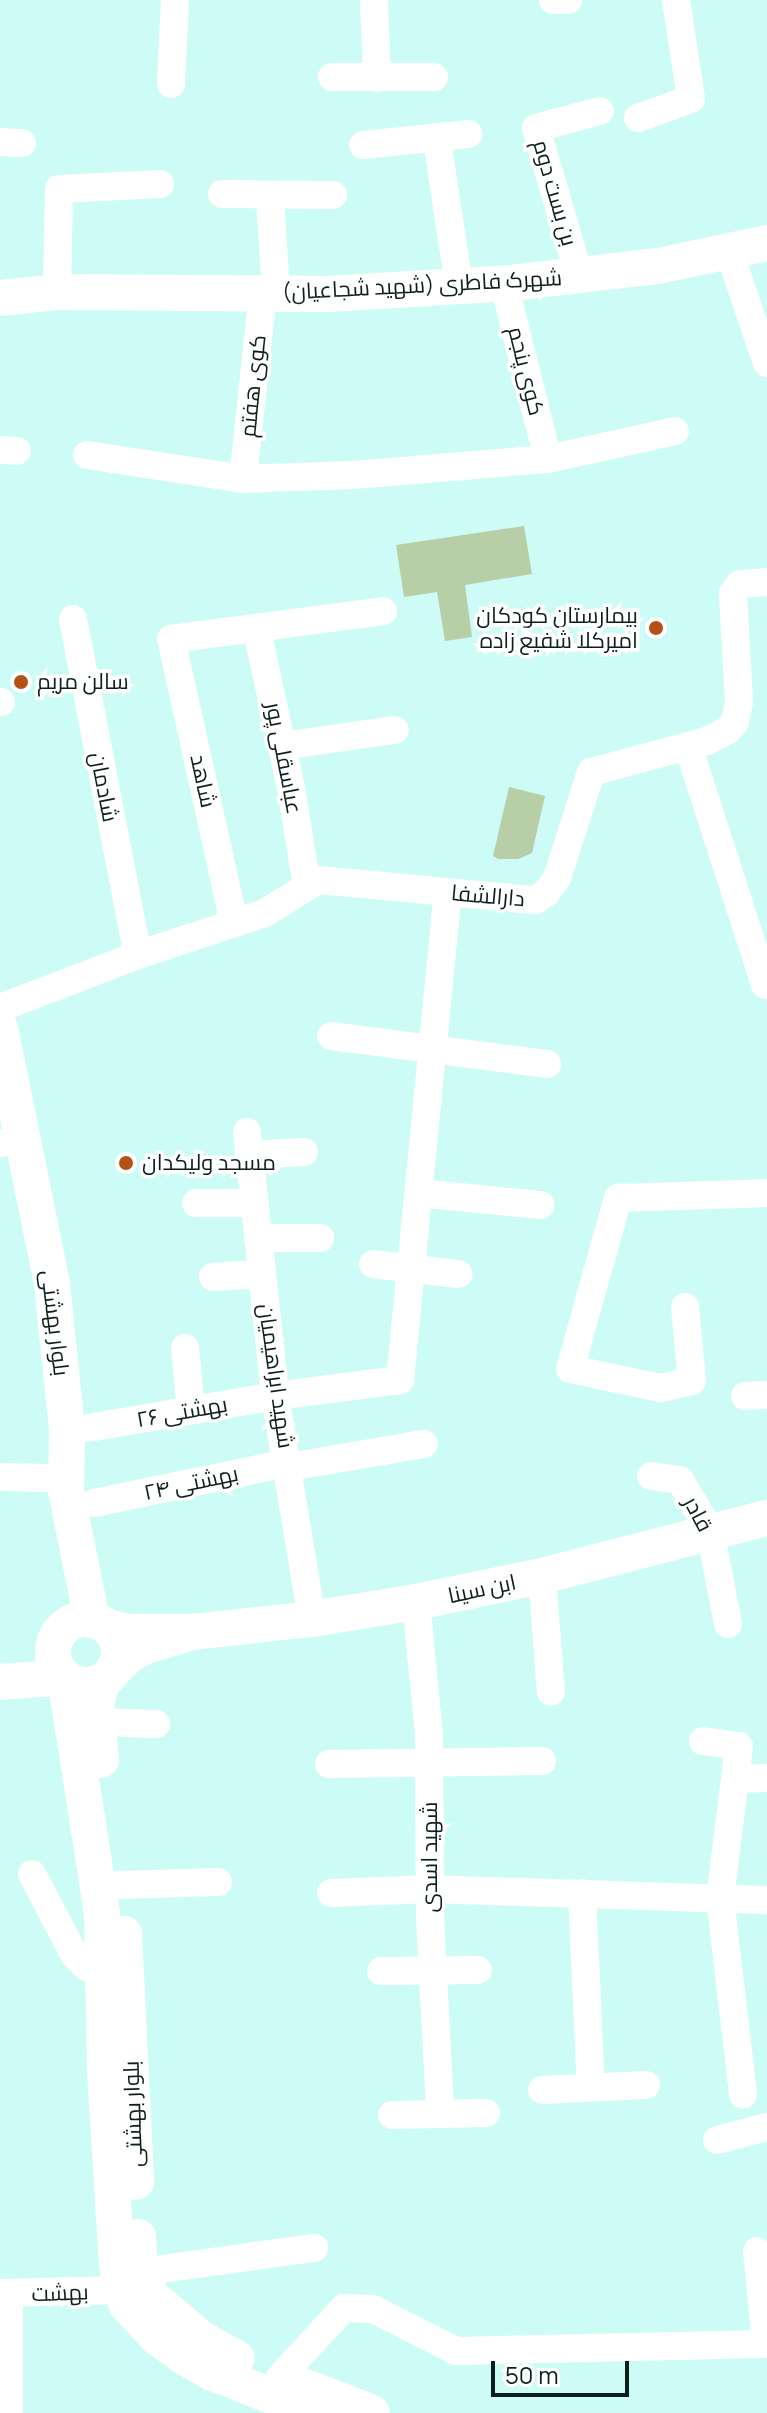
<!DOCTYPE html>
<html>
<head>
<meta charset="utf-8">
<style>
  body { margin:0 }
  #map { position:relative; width:767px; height:2413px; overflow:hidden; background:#cdfcf7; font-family:Manrope,Cairo,sans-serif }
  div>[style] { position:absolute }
  .green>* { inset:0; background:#b7cea6 }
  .minor>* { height:28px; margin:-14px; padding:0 14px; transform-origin:14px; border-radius:14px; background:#fff }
  .major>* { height:36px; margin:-18px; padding:0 18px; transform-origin:18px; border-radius:18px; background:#fff }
  .major>.ring { margin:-18px; padding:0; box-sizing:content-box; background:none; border:36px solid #fff; border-radius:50% }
  .dots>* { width:22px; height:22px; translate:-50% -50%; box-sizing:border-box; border:4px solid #fff; border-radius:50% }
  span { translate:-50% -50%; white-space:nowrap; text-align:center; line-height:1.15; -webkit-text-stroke:7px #fff; paint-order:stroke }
  .street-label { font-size:22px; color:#0d1f1d }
  .poi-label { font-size:22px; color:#0d1f1d }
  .right { translate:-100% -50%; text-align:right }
  .left { translate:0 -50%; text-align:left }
  .scale { position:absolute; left:491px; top:2361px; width:138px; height:36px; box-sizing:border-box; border:4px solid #0d1f1d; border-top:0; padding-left:10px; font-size:24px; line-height:28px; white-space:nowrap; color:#0d1f1d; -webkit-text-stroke:6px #fff; paint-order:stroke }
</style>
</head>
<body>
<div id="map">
  <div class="green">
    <i style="clip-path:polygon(524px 526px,532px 574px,465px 585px,472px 637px,445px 641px,437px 592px,404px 597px,396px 545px)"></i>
    <i style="clip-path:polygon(509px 787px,545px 796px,532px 853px,518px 859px,498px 859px,493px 856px)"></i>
  </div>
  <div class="minor">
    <i style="left:374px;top:0;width:78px;rotate:87.8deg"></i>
    <i style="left:553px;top:0;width:15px"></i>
    <i style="left:332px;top:77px;width:102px"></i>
    <i style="left:171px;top:84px;width:84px;rotate:-87.3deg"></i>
    <i style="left:638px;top:118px;width:56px;rotate:-19.7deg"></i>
    <i style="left:691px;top:99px;width:100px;rotate:-98.6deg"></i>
    <i style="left:437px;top:140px;width:148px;rotate:81.4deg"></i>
    <i style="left:0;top:142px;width:22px;rotate:3deg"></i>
    <i style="left:363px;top:145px;width:106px;rotate:-6deg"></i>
    <i style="left:222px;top:194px;width:111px;rotate:0.5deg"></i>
    <i style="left:270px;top:197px;width:96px;rotate:86.4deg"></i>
    <i style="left:729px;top:251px;width:118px;rotate:71.3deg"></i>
    <i style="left:579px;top:275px;width:153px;rotate:-106.3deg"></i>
    <i style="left:536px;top:128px;width:66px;rotate:-14.9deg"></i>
    <i style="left:504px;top:284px;width:180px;rotate:75.9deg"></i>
    <i style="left:57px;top:292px;width:103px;rotate:-88.9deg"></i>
    <i style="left:59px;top:189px;width:101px;rotate:-2.8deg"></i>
    <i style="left:0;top:450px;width:17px;rotate:3deg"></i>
    <i style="left:87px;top:455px;width:158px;rotate:8.7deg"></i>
    <i style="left:243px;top:479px;width:110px;rotate:-2.1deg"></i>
    <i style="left:353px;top:475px;width:196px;rotate:-4.7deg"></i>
    <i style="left:548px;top:459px;width:130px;rotate:-12.4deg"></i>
    <i style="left:243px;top:479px;width:187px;rotate:-83.9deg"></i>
    <i style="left:73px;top:619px;width:342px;rotate:79.1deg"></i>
    <i style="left:257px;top:630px;width:162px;rotate:77.9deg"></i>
    <i style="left:291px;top:788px;width:100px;rotate:80.8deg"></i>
    <i style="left:0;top:702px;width:1px"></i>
    <i style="left:282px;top:746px;width:114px;rotate:-8.1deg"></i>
    <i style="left:688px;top:746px;width:251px;rotate:72.1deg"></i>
    <i style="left:234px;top:923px;width:291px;rotate:-102.5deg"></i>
    <i style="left:171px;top:639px;width:214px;rotate:-7.5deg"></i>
    <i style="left:0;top:1008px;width:148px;rotate:-21deg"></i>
    <i style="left:138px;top:955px;width:134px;rotate:-18.3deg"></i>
    <i style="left:265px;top:913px;width:62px;rotate:-31.9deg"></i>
    <i style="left:318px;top:880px;width:218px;rotate:5.3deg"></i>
    <i style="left:535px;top:900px;width:13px;rotate:-32deg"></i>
    <i style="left:546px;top:893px;width:19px;rotate:-54deg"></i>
    <i style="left:557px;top:878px;width:111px;rotate:-72.2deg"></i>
    <i style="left:591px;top:772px;width:120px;rotate:-15deg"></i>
    <i style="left:707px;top:741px;width:22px;rotate:-27deg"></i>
    <i style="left:727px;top:731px;width:12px;rotate:-48deg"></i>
    <i style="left:735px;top:722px;width:20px;rotate:-79deg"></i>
    <i style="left:739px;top:702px;width:109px;rotate:-93.2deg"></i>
    <i style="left:733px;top:593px;width:11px;rotate:-52deg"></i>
    <i style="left:740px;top:584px;width:27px;rotate:-4deg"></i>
    <i style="left:331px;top:1036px;width:218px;rotate:7.4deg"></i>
    <i style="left:247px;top:1132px;width:265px;rotate:83.9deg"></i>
    <i style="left:275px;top:1396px;width:226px;rotate:80.6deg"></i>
    <i style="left:0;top:1143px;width:2px"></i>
    <i style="left:249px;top:1155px;width:55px;rotate:-3.1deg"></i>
    <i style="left:419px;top:1193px;width:122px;rotate:5.7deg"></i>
    <i style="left:196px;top:1203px;width:58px"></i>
    <i style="left:258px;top:1238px;width:62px"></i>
    <i style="left:373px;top:1264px;width:86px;rotate:6.7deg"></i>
    <i style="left:213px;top:1277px;width:49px;rotate:-3.5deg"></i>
    <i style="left:685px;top:1307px;width:74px;rotate:84.6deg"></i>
    <i style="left:692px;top:1381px;width:32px;rotate:167deg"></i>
    <i style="left:661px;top:1388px;width:93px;rotate:-168.2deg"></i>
    <i style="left:570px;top:1369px;width:178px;rotate:-74.3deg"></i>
    <i style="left:618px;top:1198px;width:149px;rotate:-1.9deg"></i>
    <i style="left:185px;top:1348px;width:62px;rotate:84.5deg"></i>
    <i style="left:745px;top:1396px;width:22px;rotate:-3deg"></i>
    <i style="left:88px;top:1428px;width:190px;rotate:-9.7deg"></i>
    <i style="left:275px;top:1396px;width:126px;rotate:-7.3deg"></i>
    <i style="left:400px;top:1380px;width:490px;rotate:-84.4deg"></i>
    <i style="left:289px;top:1467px;width:137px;rotate:-9.7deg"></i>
    <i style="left:651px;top:1476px;width:29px;rotate:8deg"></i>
    <i style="left:680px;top:1480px;width:59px;rotate:59.5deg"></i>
    <i style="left:710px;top:1531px;width:95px;rotate:79deg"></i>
    <i style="left:0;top:1477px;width:48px;rotate:1.2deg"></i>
    <i style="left:94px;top:1503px;width:198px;rotate:-11.7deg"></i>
    <i style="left:542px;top:1576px;width:116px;rotate:85.6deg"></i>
    <i style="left:416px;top:1602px;width:133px;rotate:84.4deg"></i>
    <i style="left:429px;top:1734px;width:184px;rotate:89.7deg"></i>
    <i style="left:430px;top:1918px;width:194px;rotate:87deg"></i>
    <i style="left:97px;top:1722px;width:59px;rotate:1.9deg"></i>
    <i style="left:703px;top:1741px;width:36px;rotate:8deg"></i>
    <i style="left:739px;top:1746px;width:153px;rotate:97.1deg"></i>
    <i style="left:720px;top:1898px;width:198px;rotate:83.3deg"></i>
    <i style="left:329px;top:1764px;width:213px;rotate:-0.8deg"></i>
    <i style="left:735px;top:1779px;width:32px;rotate:-2deg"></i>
    <i style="left:32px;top:1874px;width:93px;rotate:62.3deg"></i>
    <i style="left:75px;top:1956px;width:16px;rotate:43deg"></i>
    <i style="left:87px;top:1967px;width:16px"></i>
    <i style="left:118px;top:1885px;width:100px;rotate:-1.7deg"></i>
    <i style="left:331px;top:1893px;width:99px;rotate:-2.3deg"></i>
    <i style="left:430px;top:1889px;width:337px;rotate:1.9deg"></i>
    <i style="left:582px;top:1893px;width:195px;rotate:87.4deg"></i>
    <i style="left:381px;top:1971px;width:97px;rotate:-0.6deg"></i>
    <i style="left:542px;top:2090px;width:104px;rotate:-2.8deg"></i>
    <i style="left:392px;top:2115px;width:94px;rotate:-1.2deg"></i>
    <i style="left:717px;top:2140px;width:52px;rotate:-14.6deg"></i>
    <i style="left:757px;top:2251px;width:93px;rotate:84.5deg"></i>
    <i style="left:140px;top:2272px;width:176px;rotate:-7.9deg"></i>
    <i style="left:0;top:2293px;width:121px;rotate:-1.4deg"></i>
    <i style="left:280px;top:2377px;width:94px;rotate:-47.2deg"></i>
    <i style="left:344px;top:2308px;width:29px;rotate:2deg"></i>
    <i style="left:373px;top:2309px;width:93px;rotate:26.8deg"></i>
    <i style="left:456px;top:2351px;width:311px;rotate:-1.3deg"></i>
    <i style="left:9px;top:2413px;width:119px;rotate:-90deg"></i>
  </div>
  <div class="major">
    <i style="left:0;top:298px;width:57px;rotate:-6deg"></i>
    <i style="left:57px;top:292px;width:270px;rotate:0.4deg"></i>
    <i style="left:327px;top:294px;width:184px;rotate:-3.4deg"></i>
    <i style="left:511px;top:283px;width:148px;rotate:-6.6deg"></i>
    <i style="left:658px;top:266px;width:111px;rotate:-11.9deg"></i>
    <i style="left:0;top:1028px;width:261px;rotate:78.5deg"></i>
    <i style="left:52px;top:1284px;width:147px;rotate:84.1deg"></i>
    <i style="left:67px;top:1430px;width:61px;rotate:90.9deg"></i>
    <i style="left:66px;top:1491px;width:132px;rotate:78.6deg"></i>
    <i class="ring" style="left:53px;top:1619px;width:30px;height:30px"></i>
    <i style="left:107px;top:1627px;width:23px;rotate:13deg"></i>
    <i style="left:129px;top:1632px;width:63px"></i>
    <i style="left:192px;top:1632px;width:48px;rotate:163.1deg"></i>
    <i style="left:146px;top:1646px;width:14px;rotate:155deg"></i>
    <i style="left:133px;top:1652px;width:28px;rotate:138deg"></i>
    <i style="left:192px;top:1632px;width:121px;rotate:-6.2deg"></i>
    <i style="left:312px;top:1619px;width:105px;rotate:-9.3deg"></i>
    <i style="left:416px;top:1602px;width:129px;rotate:-11.7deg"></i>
    <i style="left:542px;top:1576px;width:232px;rotate:-14.5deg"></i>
    <i style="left:0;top:1682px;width:65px;rotate:-4.4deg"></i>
    <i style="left:65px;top:1677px;width:239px;rotate:81.1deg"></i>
    <i style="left:102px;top:1913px;width:157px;rotate:88.9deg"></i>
    <i style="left:105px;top:2070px;width:182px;rotate:86.5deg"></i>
    <i style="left:116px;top:2252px;width:38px;rotate:83deg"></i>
    <i style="left:121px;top:2290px;width:16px;rotate:68deg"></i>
    <i style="left:127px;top:2305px;width:45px;rotate:46.8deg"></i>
    <i style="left:158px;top:2338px;width:29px;rotate:36deg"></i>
    <i style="left:181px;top:2355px;width:34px;rotate:30deg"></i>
    <i style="left:211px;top:2372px;width:111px;rotate:21.7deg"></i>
    <i style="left:101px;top:1760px;width:58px;rotate:-94.9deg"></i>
    <i style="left:96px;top:1702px;width:23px;rotate:-72deg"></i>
    <i style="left:124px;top:1934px;width:248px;rotate:87.2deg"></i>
    <i style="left:138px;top:2237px;width:35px;rotate:87deg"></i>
    <i style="left:140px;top:2272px;width:26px;rotate:65deg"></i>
    <i style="left:151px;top:2296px;width:68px;rotate:40.2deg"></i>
    <i style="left:203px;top:2340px;width:38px;rotate:28deg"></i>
    <i style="left:288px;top:2380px;width:90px;rotate:21.4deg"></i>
  </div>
  <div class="dots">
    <i style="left:656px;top:628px;background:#b45117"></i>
    <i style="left:21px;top:682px;background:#b45117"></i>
    <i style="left:126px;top:1163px;background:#b45117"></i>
  </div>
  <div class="street-label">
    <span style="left:555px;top:193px;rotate:74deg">بن بست دوم</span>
    <span style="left:422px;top:285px;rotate:-3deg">شهرک فاطری (شهید شجاعیان)</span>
    <span style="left:526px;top:371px;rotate:76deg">کوی پنجم</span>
    <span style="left:253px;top:386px;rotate:-84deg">کوی هفتم</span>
    <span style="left:284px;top:758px;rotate:79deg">عباسقلی پور</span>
    <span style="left:203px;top:781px;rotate:78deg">شاهد</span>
    <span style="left:104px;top:787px;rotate:79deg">شادمان</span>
    <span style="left:488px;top:896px;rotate:5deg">دارالشفا</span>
    <span style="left:55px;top:1323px;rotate:83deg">بلوار بهشتی</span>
    <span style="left:276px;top:1376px;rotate:82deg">شهید ابراهیمیان</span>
    <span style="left:182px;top:1412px;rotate:-10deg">بهشتی ۲۶</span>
    <span style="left:191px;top:1483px;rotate:-12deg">بهشتی ۲۴</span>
    <span style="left:698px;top:1514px;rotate:62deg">قادر</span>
    <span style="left:482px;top:1589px;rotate:-12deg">ابن سینا</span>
    <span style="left:430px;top:1857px;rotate:-90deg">شهید اسدی</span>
    <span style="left:133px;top:2114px;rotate:-92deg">بلوار بهشتی</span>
    <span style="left:60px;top:2293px;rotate:-2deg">بهشت</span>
  </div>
  <div class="poi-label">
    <span class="right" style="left:638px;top:628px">بیمارستان کودکان<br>امیرکلا شفیع زاده</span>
    <span class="left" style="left:37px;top:682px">سالن مریم</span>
    <span class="left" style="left:142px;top:1163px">مسجد ولیکدان</span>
  </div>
  <div class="scale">50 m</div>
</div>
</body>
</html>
